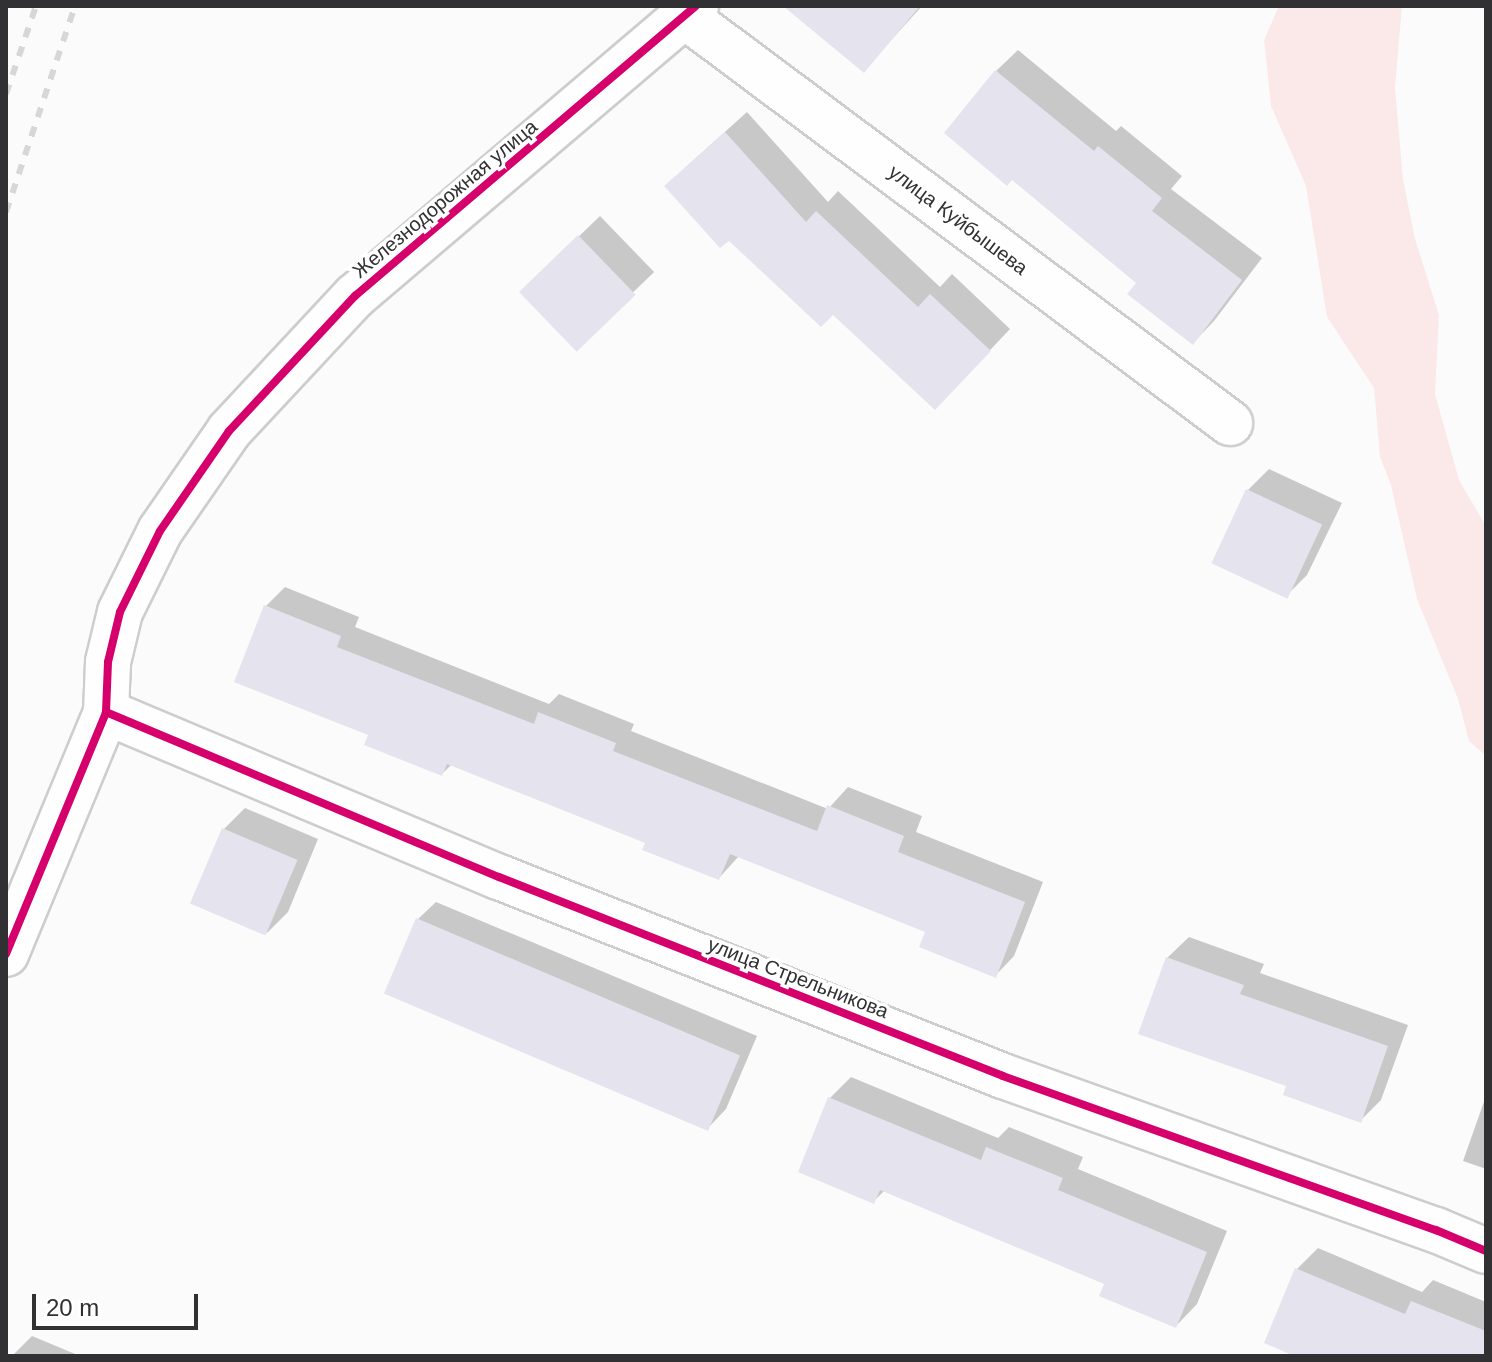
<!DOCTYPE html>
<html>
<head>
<meta charset="utf-8">
<style>
  body { margin:0 }
  #map { position:relative; width:1492px; height:1362px; overflow:hidden; background:#fcfbfc; font-family:Arial,sans-serif }
  div>[style] { position:absolute }
  .green>* { inset:0; background:#fbe9e9 }
  .shadow>* { inset:0; background:#0003; transform-origin:0 0 }
  .building>* { inset:0; background:#e5e4ee; transform-origin:0 0 }
  .roads { filter:drop-shadow(2px 0 #cecdce) drop-shadow(-2px 0 #cecdce) drop-shadow(0 2px #cecdce) drop-shadow(0 -2px #cecdce) }
  .street>* { height:44px; margin:-22px; padding:0 22px; transform-origin:22px; border-radius:22px; background:#fffeff }
  .rail>* { height:6px; margin-top:-3px; transform-origin:0; background:repeating-linear-gradient(90deg,#d8d7d8 0 10px,transparent 0 20px) }
  .cycleway>* { height:8px; margin:-4px; padding:0 4px; transform-origin:4px; border-radius:4px; background:#d6006c }
  span { translate:-50% -50%; white-space:nowrap; text-align:center; line-height:1.15; -webkit-text-stroke:7px #fff; paint-order:stroke }
  .street-label { font-size:20px; color:#313032 }
  .frame { position:absolute; inset:0; border:8px solid #313032; pointer-events:none }
  .scale { position:absolute; left:32px; top:1294px; width:166px; height:36px; box-sizing:border-box; border:4px solid #313032; border-top:0; padding-left:10px; font-size:24px; line-height:28px; white-space:nowrap; color:#313032; -webkit-text-stroke:6px #fff; paint-order:stroke }
</style>
</head>
<body>
<div id="map">
  <div class="green">
    <i style="clip-path:polygon(1279px 6px,1402px 6px,1395px 87px,1403px 179px,1415px 239px,1439px 315px,1435px 394px,1459px 480px,1486px 526px,1486px 756px,1469px 741px,1458px 699px,1417px 599px,1391px 485px,1380px 457px,1374px 388px,1327px 317px,1306px 186px,1271px 106px,1264px 40px)"></i>
  </div>
  <div class="shadow">
    <i style="clip-path:polygon(815px 6px,922px 6px,864px 70px)"></i>
    <i style="clip-path:polygon(1018px 50px,1116px 131px,1121px 126px,1182px 176px,1171px 189px,1262px 258px,1214px 321px,1193px 343px,1138px 282px,996px 71px)"></i>
    <i style="clip-path:polygon(747px 112px,828px 202px,838px 191px,940px 287px,952px 274px,1010px 329px,956px 386px,688px 165px)"></i>
    <i style="left:600px;top:216px;width:78px;height:109px;rotate:46deg"></i>
    <i style="clip-path:polygon(1269px 469px,1342px 503px,1307px 575px,1286px 596px,1248px 490px)"></i>
    <i style="clip-path:polygon(285px 587px,359px 617px,355px 627px,549px 704px,559px 694px,634px 724px,631px 731px,828px 809px,848px 787px,922px 816px,916px 832px,1043px 882px,1014px 956px,995px 976px,927px 931px,739px 856px,719px 878px,648px 841px,452px 764px,442px 774px,371px 734px,265px 607px)"></i>
    <i style="clip-path:polygon(245px 808px,318px 839px,288px 912px,267px 933px,223px 830px)"></i>
    <i style="clip-path:polygon(436px 902px,757px 1036px,726px 1109px,709px 1127px,418px 919px)"></i>
    <i style="clip-path:polygon(1189px 937px,1264px 964px,1260px 973px,1408px 1025px,1381px 1100px,1360px 1121px,1289px 1085px,1167px 958px)"></i>
    <i style="clip-path:polygon(851px 1077px,998px 1138px,1009px 1127px,1083px 1157px,1078px 1169px,1227px 1231px,1197px 1304px,1176px 1326px,1107px 1283px,885px 1190px,873px 1202px,830px 1098px)"></i>
    <i style="clip-path:polygon(1486px 1096px,1486px 1169px,1463px 1161px)"></i>
    <i style="clip-path:polygon(1318px 1248px,1422px 1292px,1433px 1280px,1486px 1302px,1486px 1356px,1299px 1356px,1297px 1269px)"></i>
    <i style="clip-path:polygon(32px 1336px,80px 1356px,12px 1356px)"></i>
  </div>
  <div class="building">
    <i style="clip-path:polygon(783px 6px,920px 6px,864px 73px)"></i>
    <i style="clip-path:polygon(995px 70px,1094px 151px,1098px 146px,1162px 198px,1152px 211px,1242px 280px,1193px 345px,1127px 294px,1136px 283px,1012px 180px,1007px 186px,944px 133px)"></i>
    <i style="clip-path:polygon(725px 132px,806px 222px,816px 211px,918px 307px,930px 294px,991px 351px,935px 410px,833px 315px,821px 327px,729px 241px,720px 248px,664px 186px)"></i>
    <i style="left:578px;top:235px;width:83px;height:82px;rotate:46deg"></i>
    <i style="left:1246px;top:489px;width:84px;height:82px;rotate:25deg"></i>
    <i style="clip-path:polygon(264px 605px,341px 636px,337px 647px,534px 724px,538px 712px,616px 743px,613px 751px,817px 831px,827px 805px,904px 836px,898px 852px,1025px 902px,996px 978px,919px 947px,925px 932px,730px 854px,719px 880px,642px 850px,645px 843px,447px 764px,442px 776px,364px 745px,368px 735px,234px 682px)"></i>
    <i style="left:222px;top:828px;width:82px;height:82px;rotate:23deg"></i>
    <i style="left:416px;top:918px;width:352px;height:82px;rotate:23deg"></i>
    <i style="clip-path:polygon(1166px 957px,1244px 985px,1240px 994px,1388px 1046px,1361px 1123px,1283px 1095px,1286px 1086px,1138px 1034px)"></i>
    <i style="clip-path:polygon(828px 1097px,981px 1160px,986px 1147px,1063px 1178px,1058px 1190px,1207px 1252px,1176px 1328px,1099px 1296px,1104px 1284px,880px 1190px,874px 1204px,798px 1172px)"></i>
    <i style="clip-path:polygon(1295px 1268px,1405px 1314px,1411px 1301px,1486px 1331px,1486px 1356px,1294px 1356px,1264px 1343px)"></i>
  </div>
  <div class="roads">
    <div class="street">
      <i style="left:686px;top:17px;width:679px;rotate:36.73deg"></i>
      <i style="left:106px;top:712px;width:426px;rotate:22.8deg"></i>
      <i style="left:499px;top:877px;width:542px;rotate:21.55deg"></i>
      <i style="left:1003px;top:1076px;width:460px;rotate:19.6deg"></i>
      <i style="left:1436px;top:1230px;width:54px;rotate:22.8deg"></i>
      <i style="left:6px;top:954px;width:262px;rotate:-67.5deg"></i>
      <i style="left:106px;top:712px;width:50px;rotate:-87.7deg"></i>
      <i style="left:108px;top:662px;width:51px;rotate:-76.5deg"></i>
      <i style="left:120px;top:612px;width:90px;rotate:-63.7deg"></i>
      <i style="left:160px;top:531px;width:121px;rotate:-55.4deg"></i>
      <i style="left:229px;top:431px;width:185px;rotate:-47deg"></i>
      <i style="left:355px;top:296px;width:448px;rotate:-40.4deg"></i>
    </div>
  </div>
  <div class="rail">
    <i style="left:6px;top:94px;width:93px;rotate:-71.2deg"></i>
    <i style="left:6px;top:212px;width:217px;rotate:-71.5deg"></i>
  </div>
  <div class="cycleway">
    <i style="left:106px;top:712px;width:426px;rotate:22.8deg"></i>
    <i style="left:499px;top:877px;width:542px;rotate:21.55deg"></i>
    <i style="left:1003px;top:1076px;width:460px;rotate:19.6deg"></i>
    <i style="left:1436px;top:1230px;width:54px;rotate:22.8deg"></i>
    <i style="left:6px;top:954px;width:262px;rotate:-67.5deg"></i>
    <i style="left:106px;top:712px;width:50px;rotate:-87.7deg"></i>
    <i style="left:108px;top:662px;width:51px;rotate:-76.5deg"></i>
    <i style="left:120px;top:612px;width:90px;rotate:-63.7deg"></i>
    <i style="left:160px;top:531px;width:121px;rotate:-55.4deg"></i>
    <i style="left:229px;top:431px;width:185px;rotate:-47deg"></i>
    <i style="left:355px;top:296px;width:448px;rotate:-40.4deg"></i>
  </div>
  <div class="street-label">
    <span style="left:445px;top:199px;rotate:-40deg">Железнодорожная улица</span>
    <span style="left:958px;top:220px;rotate:37deg">улица Куйбышева</span>
    <span style="left:798px;top:978px;rotate:21deg">улица Стрельникова</span>
  </div>
  <div class="frame"></div>
  <div class="scale">20 m</div>
</div>
</body>
</html>
